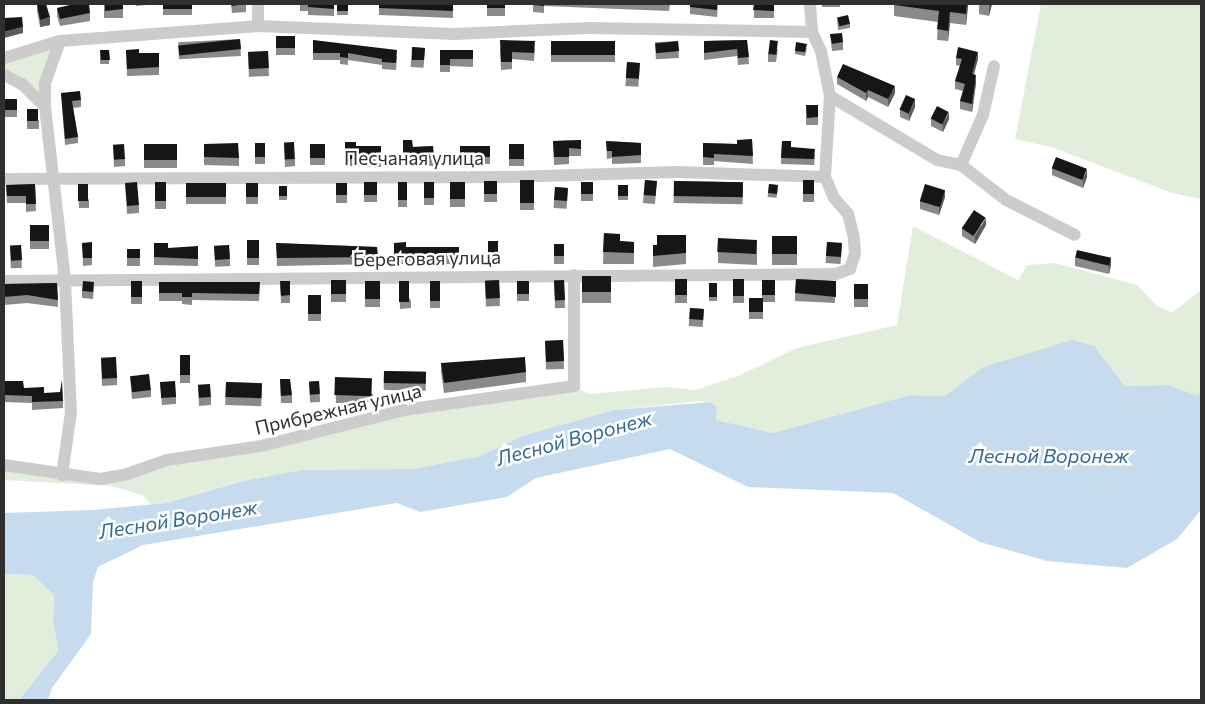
<!DOCTYPE html>
<html>
<head>
<meta charset="utf-8">
<style>
  body { margin:0 }
  #map { position:relative; width:1205px; height:704px; overflow:hidden; background:#fff; font-family:Commissioner,sans-serif }
  div>[style] { position:absolute }
  .green>* { inset:0; background:#e3eddc }
  .water>* { inset:0; background:#c6dbee }
  .minor>* { height:12px; margin:-6px; padding:0 6px; transform-origin:6px; border-radius:6px; background:#ccc }
  .wall>* { inset:0; background:#8a8a8a; transform-origin:0 0 }
  .shaded-wall>* { inset:0; background:#5c5c5c }
  .building>* { inset:0; background:#161616; transform-origin:0 0 }
  span { translate:-50% -50%; white-space:nowrap; text-align:center; line-height:1.15; -webkit-text-stroke:5px #fff; paint-order:stroke }
  .street-label { font-size:19px; color:#2f2f2f }
  .water-label { font-size:20px; color:#366997; font-style:italic }
  .frame { position:absolute; inset:0; border:5px solid #2f2f2f; pointer-events:none }
</style>
</head>
<body>
<div id="map">
  <div class="green">
    <i style="clip-path:polygon(1041px 4px,1201px 4px,1201px 199px,1172px 193px,1054px 148px,1015px 139px)"></i>
    <i style="clip-path:polygon(60px 41px,45px 107px,4px 75px,4px 58px)"></i>
    <i style="clip-path:polygon(913px 226px,1018px 280px,1027px 265px,1055px 263px,1137px 285px,1156px 305px,1172px 313px,1201px 290px,1201px 393px,1196px 395px,1168px 385px,1125px 386px,1094px 346px,984px 367px,945px 396px,910px 395px,773px 433px,715px 420px,710px 402px,700px 401px,614px 410px,525px 435px,480px 456px,413px 469px,303px 471px,242px 481px,166px 503px,151px 504px,142px 495px,112px 486px,4px 480px,4px 465px,100px 479px,343px 424px,573px 386px,589px 394px,665px 387px,695px 390px,740px 375px,797px 348px,897px 325px)"></i>
    <i style="clip-path:polygon(4px 574px,33px 575px,54px 595px,53px 620px,58px 651px,19px 700px,4px 700px)"></i>
  </div>
  <div class="water">
    <i style="clip-path:polygon(1072px 340px,1094px 346px,1125px 386px,1168px 385px,1196px 395px,1201px 393px,1201px 510px,1177px 539px,1127px 568px,1047px 561px,980px 542px,893px 493px,748px 487px,670px 449px,536px 478px,507px 497px,420px 512px,397px 503px,143px 545px,98px 567px,93px 582px,91px 634px,52px 688px,48px 700px,19px 700px,58px 651px,53px 620px,54px 595px,33px 575px,4px 574px,4px 513px,92px 510px,166px 503px,243px 481px,303px 470px,413px 469px,480px 456px,525px 435px,614px 410px,710px 402px,717px 408px,716px 420px,773px 433px,910px 395px,945px 396px,983px 367px)"></i>
  </div>
  <div class="minor">
    <i style="left:258px;top:4px;width:22px;rotate:90deg"></i>
    <i style="left:60px;top:41px;width:45px;rotate:109.7deg"></i>
    <i style="left:45px;top:83px;width:24px;rotate:90deg"></i>
    <i style="left:45px;top:107px;width:175px;rotate:83.4deg"></i>
    <i style="left:65px;top:281px;width:131px;rotate:87.4deg"></i>
    <i style="left:71px;top:412px;width:64px;rotate:98.1deg"></i>
    <i style="left:4px;top:58px;width:59px;rotate:-16.9deg"></i>
    <i style="left:60px;top:41px;width:199px;rotate:-4.3deg"></i>
    <i style="left:258px;top:26px;width:197px;rotate:2.3deg"></i>
    <i style="left:455px;top:34px;width:133px;rotate:-2.6deg"></i>
    <i style="left:588px;top:28px;width:224px;rotate:1deg"></i>
    <i style="left:4px;top:75px;width:20px;rotate:27deg"></i>
    <i style="left:22px;top:84px;width:33px;rotate:45deg"></i>
    <i style="left:830px;top:96px;width:125px;rotate:30.9deg"></i>
    <i style="left:937px;top:160px;width:25px;rotate:12deg"></i>
    <i style="left:961px;top:165px;width:55px;rotate:-66.3deg"></i>
    <i style="left:983px;top:115px;width:50px;rotate:-77.3deg"></i>
    <i style="left:961px;top:165px;width:57px;rotate:37.9deg"></i>
    <i style="left:1006px;top:200px;width:77px;rotate:26.9deg"></i>
    <i style="left:4px;top:179px;width:505px;rotate:-0.23deg"></i>
    <i style="left:509px;top:177px;width:168px;rotate:-1.7deg"></i>
    <i style="left:677px;top:172px;width:148px;rotate:1.9deg"></i>
    <i style="left:4px;top:281px;width:832px;rotate:-0.48deg"></i>
    <i style="left:836px;top:274px;width:15px;rotate:-20deg"></i>
    <i style="left:850px;top:269px;width:16px;rotate:-72deg"></i>
    <i style="left:855px;top:254px;width:16px;rotate:-94deg"></i>
    <i style="left:854px;top:238px;width:25px;rotate:-104deg"></i>
    <i style="left:848px;top:214px;width:21px;rotate:-131deg"></i>
    <i style="left:834px;top:198px;width:23px;rotate:-113deg"></i>
    <i style="left:825px;top:177px;width:81px;rotate:-86.5deg"></i>
    <i style="left:830px;top:96px;width:46px;rotate:-101.3deg"></i>
    <i style="left:821px;top:51px;width:21px;rotate:-115deg"></i>
    <i style="left:812px;top:32px;width:28px;rotate:-94deg"></i>
    <i style="left:4px;top:465px;width:97px;rotate:8.3deg"></i>
    <i style="left:100px;top:479px;width:27px;rotate:-10deg"></i>
    <i style="left:127px;top:474px;width:42px;rotate:-19.3deg"></i>
    <i style="left:167px;top:460px;width:95px;rotate:-8.5deg"></i>
    <i style="left:261px;top:446px;width:147px;rotate:-14.1deg"></i>
    <i style="left:404px;top:410px;width:172px;rotate:-8deg"></i>
    <i style="left:574px;top:386px;width:111px;rotate:-90deg"></i>
  </div>
  <div class="wall">
    <i style="clip-path:polygon(37px 4px,50px 25px,40px 27px,37px 11px)"></i>
    <i style="left:104px;top:4px;width:19px;height:14px"></i>
    <i style="clip-path:polygon(136px 4px,147px 4px,147px 5px,136px 6px)"></i>
    <i style="clip-path:polygon(192px 4px,192px 15px,163px 15px,163px 9px)"></i>
    <i style="clip-path:polygon(231px 4px,246px 4px,246px 12px,232px 13px)"></i>
    <i style="clip-path:polygon(300px 4px,334px 4px,334px 16px,308px 15px,308px 11px,300px 11px)"></i>
    <i style="left:337px;top:4px;width:11px;height:11px"></i>
    <i style="clip-path:polygon(379px 4px,453px 4px,453px 18px,379px 15px)"></i>
    <i style="left:487px;top:4px;width:18px;height:12px"></i>
    <i style="clip-path:polygon(533px 4px,670px 4px,669px 11px,544px 6px,544px 13px,533px 12px)"></i>
    <i style="clip-path:polygon(690px 4px,718px 4px,717px 17px,690px 14px)"></i>
    <i style="left:754px;top:4px;width:20px;height:14px"></i>
    <i style="left:822px;top:4px;width:18px;height:3px"></i>
    <i style="clip-path:polygon(894px 4px,968px 4px,966px 25px,950px 23px,948px 41px,937px 40px,938px 22px,894px 16px)"></i>
    <i style="clip-path:polygon(979px 4px,992px 4px,989px 16px,979px 14px)"></i>
    <i style="clip-path:polygon(57px 8px,90px 13px,90px 21px,60px 26px,57px 16px)"></i>
    <i style="clip-path:polygon(837px 17px,850px 24px,850px 28px,838px 30px)"></i>
    <i style="clip-path:polygon(830px 34px,843px 42px,843px 50px,832px 51px)"></i>
    <i style="left:276px;top:36px;width:19px;height:19px"></i>
    <i style="left:240px;top:39px;width:17px;height:62px;rotate:87deg"></i>
    <i style="clip-path:polygon(313px 40px,397px 56px,396px 70px,382px 69px,382px 65px,348px 60px,348px 65px,340px 64px,340px 60px,313px 60px)"></i>
    <i style="clip-path:polygon(747px 40px,749px 64px,738px 65px,737px 56px,704px 60px,704px 41px)"></i>
    <i style="left:551px;top:41px;width:64px;height:21px"></i>
    <i style="left:678px;top:41px;width:17px;height:23px;rotate:87deg"></i>
    <i style="left:412px;top:47px;width:13px;height:20px;rotate:4deg"></i>
    <i style="clip-path:polygon(500px 48px,535px 48px,534px 61px,512px 59px,512px 69px,501px 70px)"></i>
    <i style="clip-path:polygon(807px 48px,805px 56px,795px 54px,795px 51px)"></i>
    <i style="clip-path:polygon(778px 49px,776px 62px,768px 62px,768px 54px)"></i>
    <i style="left:100px;top:50px;width:9px;height:14px"></i>
    <i style="clip-path:polygon(126px 50px,139px 53px,159px 53px,159px 75px,127px 76px)"></i>
    <i style="clip-path:polygon(440px 50px,473px 50px,473px 67px,450px 66px,450px 72px,440px 72px)"></i>
    <i style="left:268px;top:51px;width:25px;height:20px;rotate:88deg"></i>
    <i style="clip-path:polygon(956px 58px,978px 59px,974px 74px,976px 83px,972px 112px,960px 109px,960px 101px,963px 91px,955px 89px,955px 81px,960px 66px,956px 65px)"></i>
    <i style="left:627px;top:62px;width:13px;height:24px;rotate:4deg"></i>
    <i style="clip-path:polygon(837px 77px,895px 93px,888px 107px,868px 97px,866px 101px,837px 84px)"></i>
    <i style="clip-path:polygon(61px 93px,81px 100px,81px 107px,73px 108px,78px 137px,78px 143px,65px 145px)"></i>
    <i style="left:5px;top:99px;width:12px;height:18px"></i>
    <i style="left:806px;top:105px;width:12px;height:20px"></i>
    <i style="clip-path:polygon(915px 107px,909px 121px,900px 117px,900px 110px)"></i>
    <i style="clip-path:polygon(27px 109px,39px 121px,39px 129px,27px 129px)"></i>
    <i style="clip-path:polygon(931px 119px,949px 119px,943px 132px,931px 126px)"></i>
    <i style="clip-path:polygon(752px 139px,753px 164px,714px 161px,714px 165px,703px 165px,703px 143px,737px 144px)"></i>
    <i style="clip-path:polygon(403px 140px,413px 147px,433px 146px,434px 166px,403px 165px)"></i>
    <i style="clip-path:polygon(581px 140px,581px 156px,569px 156px,569px 164px,554px 165px,553px 141px)"></i>
    <i style="clip-path:polygon(606px 141px,641px 143px,641px 163px,612px 164px,612px 158px,607px 159px)"></i>
    <i style="clip-path:polygon(782px 141px,791px 147px,815px 155px,814px 165px,781px 164px)"></i>
    <i style="clip-path:polygon(345px 142px,356px 146px,381px 146px,381px 167px,345px 166px)"></i>
    <i style="left:255px;top:143px;width:10px;height:21px"></i>
    <i style="clip-path:polygon(284px 143px,295px 159px,295px 166px,285px 167px)"></i>
    <i style="left:177px;top:144px;width:24px;height:33px;rotate:90deg"></i>
    <i style="clip-path:polygon(204px 144px,239px 158px,239px 166px,204px 165px)"></i>
    <i style="left:310px;top:144px;width:15px;height:21px"></i>
    <i style="left:509px;top:144px;width:15px;height:22px"></i>
    <i style="clip-path:polygon(113px 145px,125px 159px,125px 166px,114px 167px)"></i>
    <i style="left:490px;top:146px;width:18px;height:30px;rotate:90deg"></i>
    <i style="clip-path:polygon(1052px 168px,1087px 177px,1083px 188px,1052px 175px)"></i>
    <i style="left:520px;top:180px;width:14px;height:30px"></i>
    <i style="left:645px;top:180px;width:12px;height:23px;rotate:5deg"></i>
    <i style="left:803px;top:180px;width:11px;height:22px"></i>
    <i style="left:484px;top:181px;width:13px;height:21px"></i>
    <i style="left:674px;top:181px;width:69px;height:22px;rotate:1deg"></i>
    <i style="left:155px;top:182px;width:11px;height:27px"></i>
    <i style="left:364px;top:182px;width:13px;height:20px"></i>
    <i style="left:398px;top:182px;width:9px;height:25px"></i>
    <i style="left:424px;top:182px;width:10px;height:23px"></i>
    <i style="left:450px;top:182px;width:15px;height:25px"></i>
    <i style="left:581px;top:182px;width:12px;height:19px"></i>
    <i style="clip-path:polygon(125px 183px,139px 205px,139px 213px,127px 214px)"></i>
    <i style="left:186px;top:183px;width:40px;height:21px"></i>
    <i style="left:246px;top:183px;width:12px;height:21px"></i>
    <i style="left:336px;top:183px;width:11px;height:20px"></i>
    <i style="clip-path:polygon(35px 184px,36px 211px,26px 212px,26px 203px,7px 203px,6px 185px)"></i>
    <i style="clip-path:polygon(78px 184px,89px 200px,89px 208px,79px 208px)"></i>
    <i style="left:769px;top:184px;width:9px;height:13px;rotate:6deg"></i>
    <i style="left:618px;top:185px;width:10px;height:15px"></i>
    <i style="left:279px;top:186px;width:8px;height:14px"></i>
    <i style="left:555px;top:187px;width:13px;height:21px;rotate:4deg"></i>
    <i style="clip-path:polygon(945px 197px,939px 215px,920px 209px,920px 201px)"></i>
    <i style="left:49px;top:225px;width:24px;height:19px;rotate:90deg"></i>
    <i style="clip-path:polygon(986px 225px,975px 244px,962px 236px,962px 228px)"></i>
    <i style="clip-path:polygon(604px 233px,620px 241px,634px 242px,634px 264px,603px 264px)"></i>
    <i style="clip-path:polygon(686px 235px,686px 264px,653px 267px,653px 245px,657px 245px)"></i>
    <i style="left:772px;top:236px;width:25px;height:29px"></i>
    <i style="left:247px;top:240px;width:12px;height:25px"></i>
    <i style="clip-path:polygon(757px 240px,757px 265px,718px 263px,718px 252px)"></i>
    <i style="left:488px;top:241px;width:10px;height:22px"></i>
    <i style="left:827px;top:242px;width:15px;height:21px;rotate:4deg"></i>
    <i style="clip-path:polygon(82px 243px,92px 258px,92px 265px,83px 266px)"></i>
    <i style="clip-path:polygon(154px 243px,198px 259px,198px 266px,154px 265px)"></i>
    <i style="clip-path:polygon(276px 243px,377px 247px,378px 264px,277px 266px)"></i>
    <i style="clip-path:polygon(394px 243px,406px 247px,459px 247px,459px 264px,394px 264px)"></i>
    <i style="left:554px;top:244px;width:10px;height:20px"></i>
    <i style="left:21px;top:245px;width:23px;height:11px;rotate:88deg"></i>
    <i style="left:229px;top:245px;width:21px;height:15px;rotate:87deg"></i>
    <i style="left:127px;top:249px;width:13px;height:17px"></i>
    <i style="clip-path:polygon(1075px 258px,1111px 265px,1109px 274px,1075px 266px)"></i>
    <i style="left:582px;top:276px;width:29px;height:27px"></i>
    <i style="left:675px;top:279px;width:12px;height:24px"></i>
    <i style="left:733px;top:279px;width:11px;height:24px"></i>
    <i style="left:796px;top:279px;width:40px;height:22px;rotate:3deg"></i>
    <i style="left:331px;top:280px;width:15px;height:22px"></i>
    <i style="left:499px;top:280px;width:26px;height:14px;rotate:88deg"></i>
    <i style="left:564px;top:280px;width:28px;height:10px;rotate:88deg"></i>
    <i style="clip-path:polygon(762px 280px,775px 280px,775px 302px,763px 302px,763px 319px,749px 319px,749px 298px,762px 298px)"></i>
    <i style="left:131px;top:281px;width:11px;height:23px"></i>
    <i style="clip-path:polygon(280px 281px,290px 295px,290px 303px,281px 303px)"></i>
    <i style="left:365px;top:281px;width:15px;height:26px"></i>
    <i style="clip-path:polygon(399px 281px,411px 301px,411px 308px,400px 309px)"></i>
    <i style="left:430px;top:281px;width:10px;height:27px"></i>
    <i style="left:517px;top:281px;width:12px;height:20px"></i>
    <i style="clip-path:polygon(94px 282px,93px 299px,82px 298px,82px 291px)"></i>
    <i style="clip-path:polygon(159px 282px,260px 282px,259px 301px,192px 300px,192px 305px,182px 304px,182px 301px,159px 301px)"></i>
    <i style="clip-path:polygon(57px 283px,58px 307px,27px 303px,4px 305px,4px 284px)"></i>
    <i style="left:709px;top:283px;width:8px;height:18px"></i>
    <i style="left:854px;top:284px;width:14px;height:23px"></i>
    <i style="left:308px;top:295px;width:13px;height:26px"></i>
    <i style="left:690px;top:308px;width:14px;height:18px;rotate:4deg"></i>
    <i style="left:563px;top:340px;width:29px;height:18px;rotate:88deg"></i>
    <i style="left:180px;top:355px;width:10px;height:28px"></i>
    <i style="clip-path:polygon(101px 358px,117px 378px,117px 385px,102px 386px)"></i>
    <i style="clip-path:polygon(441px 363px,526px 372px,526px 382px,444px 393px,441px 372px)"></i>
    <i style="left:384px;top:371px;width:42px;height:19px;rotate:1deg"></i>
    <i style="clip-path:polygon(130px 376px,151px 390px,151px 397px,132px 399px)"></i>
    <i style="clip-path:polygon(335px 377px,373px 394px,373px 402px,336px 403px)"></i>
    <i style="clip-path:polygon(280px 379px,292px 395px,292px 403px,281px 403px)"></i>
    <i style="clip-path:polygon(4px 381px,24px 388px,44px 393px,63px 401px,63px 408px,32px 410px,32px 403px,4px 402px)"></i>
    <i style="left:319px;top:381px;width:21px;height:10px;rotate:87deg"></i>
    <i style="clip-path:polygon(160px 382px,176px 397px,176px 404px,162px 405px)"></i>
    <i style="left:226px;top:382px;width:36px;height:23px;rotate:2deg"></i>
    <i style="clip-path:polygon(198px 385px,211px 397px,211px 405px,199px 406px)"></i>
  </div>
  <div class="shaded-wall">
    <i style="clip-path:polygon(967px 4px,968px 4px,968px 7px,966px 25px,966px 14px)"></i>
    <i style="clip-path:polygon(989px 4px,992px 4px,989px 16px)"></i>
    <i style="clip-path:polygon(950px 12px,950px 23px,948px 41px,948px 31px)"></i>
    <i style="clip-path:polygon(50px 17px,50px 25px,40px 27px,40px 20px)"></i>
    <i style="clip-path:polygon(23px 27px,23px 33px,4px 38px,4px 32px)"></i>
    <i style="clip-path:polygon(978px 52px,978px 59px,972px 81px,972px 74px)"></i>
    <i style="clip-path:polygon(976px 75px,976px 83px,972px 112px,972px 104px)"></i>
    <i style="clip-path:polygon(895px 86px,895px 93px,888px 107px,888px 99px)"></i>
    <i style="clip-path:polygon(868px 90px,868px 97px,866px 101px,866px 93px)"></i>
    <i style="clip-path:polygon(915px 99px,915px 107px,909px 121px,909px 114px)"></i>
    <i style="clip-path:polygon(949px 112px,949px 119px,943px 132px,943px 124px)"></i>
    <i style="clip-path:polygon(1087px 169px,1087px 177px,1083px 188px,1083px 180px)"></i>
    <i style="clip-path:polygon(945px 190px,945px 197px,939px 215px,939px 207px)"></i>
    <i style="clip-path:polygon(986px 218px,986px 225px,975px 244px,975px 236px)"></i>
    <i style="clip-path:polygon(1111px 258px,1111px 265px,1109px 274px,1109px 266px)"></i>
  </div>
  <div class="building">
    <i style="clip-path:polygon(37px 4px,46px 4px,50px 17px,40px 20px)"></i>
    <i style="clip-path:polygon(74px 4px,89px 4px,90px 13px,60px 19px,57px 8px)"></i>
    <i style="clip-path:polygon(105px 4px,123px 4px,123px 9px,105px 11px)"></i>
    <i style="left:163px;top:4px;width:29px;height:5px"></i>
    <i style="clip-path:polygon(231px 4px,246px 4px,232px 6px)"></i>
    <i style="clip-path:polygon(307px 4px,334px 4px,334px 9px,308px 7px,308px 4px)"></i>
    <i style="left:337px;top:4px;width:11px;height:7px"></i>
    <i style="clip-path:polygon(379px 4px,453px 4px,453px 11px,379px 8px)"></i>
    <i style="left:487px;top:4px;width:18px;height:4px"></i>
    <i style="clip-path:polygon(533px 4px,544px 4px,544px 6px,533px 5px)"></i>
    <i style="clip-path:polygon(690px 4px,717px 4px,717px 10px,690px 7px)"></i>
    <i style="clip-path:polygon(754px 4px,774px 4px,774px 11px,753px 10px)"></i>
    <i style="clip-path:polygon(894px 4px,967px 4px,966px 14px,950px 12px,948px 31px,937px 29px,939px 11px,894px 5px)"></i>
    <i style="left:848px;top:15px;width:9px;height:11px;rotate:77deg"></i>
    <i style="clip-path:polygon(22px 17px,23px 27px,4px 32px,4px 18px)"></i>
    <i style="clip-path:polygon(842px 33px,843px 42px,832px 44px,830px 34px)"></i>
    <i style="left:276px;top:36px;width:19px;height:12px"></i>
    <i style="left:240px;top:39px;width:10px;height:62px;rotate:84deg"></i>
    <i style="clip-path:polygon(313px 40px,397px 50px,396px 63px,382px 62px,382px 59px,348px 53px,348px 58px,340px 57px,340px 53px,313px 53px)"></i>
    <i style="clip-path:polygon(500px 40px,535px 41px,534px 53px,512px 52px,512px 62px,501px 62px)"></i>
    <i style="clip-path:polygon(747px 40px,749px 57px,738px 58px,737px 49px,704px 53px,704px 41px)"></i>
    <i style="left:770px;top:40px;width:8px;height:14px;rotate:7deg"></i>
    <i style="left:551px;top:41px;width:64px;height:14px"></i>
    <i style="left:678px;top:41px;width:10px;height:23px;rotate:84deg"></i>
    <i style="clip-path:polygon(796px 42px,807px 44px,805px 52px,795px 51px)"></i>
    <i style="clip-path:polygon(412px 47px,425px 48px,424px 60px,412px 60px)"></i>
    <i style="clip-path:polygon(958px 47px,978px 52px,972px 74px,976px 75px,972px 104px,960px 101px,965px 84px,955px 81px,962px 59px,956px 58px)"></i>
    <i style="clip-path:polygon(139px 49px,139px 53px,159px 53px,159px 67px,127px 69px,126px 50px)"></i>
    <i style="clip-path:polygon(100px 50px,109px 50px,110px 60px,101px 60px)"></i>
    <i style="clip-path:polygon(440px 50px,473px 50px,473px 59px,450px 59px,450px 65px,440px 65px)"></i>
    <i style="left:268px;top:51px;width:17px;height:20px;rotate:87deg"></i>
    <i style="left:627px;top:62px;width:13px;height:16px;rotate:4deg"></i>
    <i style="clip-path:polygon(843px 64px,895px 86px,888px 99px,868px 90px,866px 93px,837px 77px)"></i>
    <i style="clip-path:polygon(80px 91px,81px 100px,72px 101px,78px 137px,65px 139px,61px 93px)"></i>
    <i style="left:906px;top:95px;width:10px;height:16px;rotate:24deg"></i>
    <i style="left:5px;top:99px;width:12px;height:11px"></i>
    <i style="clip-path:polygon(806px 105px,818px 105px,818px 117px,807px 118px)"></i>
    <i style="left:937px;top:106px;width:13px;height:14px;rotate:27deg"></i>
    <i style="left:27px;top:109px;width:11px;height:12px"></i>
    <i style="clip-path:polygon(752px 139px,753px 156px,714px 154px,714px 158px,703px 157px,703px 143px,737px 144px,737px 140px)"></i>
    <i style="clip-path:polygon(403px 140px,412px 140px,413px 147px,433px 146px,434px 158px,403px 158px)"></i>
    <i style="clip-path:polygon(581px 140px,581px 149px,569px 148px,569px 157px,554px 157px,553px 141px)"></i>
    <i style="clip-path:polygon(606px 141px,641px 143px,641px 155px,612px 157px,612px 151px,607px 151px)"></i>
    <i style="clip-path:polygon(782px 141px,791px 141px,791px 147px,815px 149px,814px 159px,781px 158px)"></i>
    <i style="left:294px;top:142px;width:17px;height:10px;rotate:87deg"></i>
    <i style="clip-path:polygon(345px 142px,356px 142px,356px 146px,381px 146px,381px 159px,345px 159px)"></i>
    <i style="clip-path:polygon(238px 143px,239px 158px,204px 157px,204px 144px)"></i>
    <i style="left:255px;top:143px;width:10px;height:14px"></i>
    <i style="left:124px;top:144px;width:15px;height:11px;rotate:86deg"></i>
    <i style="left:177px;top:144px;width:16px;height:33px;rotate:90deg"></i>
    <i style="left:310px;top:144px;width:15px;height:14px"></i>
    <i style="left:509px;top:144px;width:15px;height:15px"></i>
    <i style="left:490px;top:146px;width:11px;height:30px;rotate:90deg"></i>
    <i style="left:1056px;top:157px;width:33px;height:12px;rotate:21deg"></i>
    <i style="left:520px;top:180px;width:14px;height:23px"></i>
    <i style="left:645px;top:180px;width:12px;height:15px;rotate:5deg"></i>
    <i style="left:803px;top:180px;width:11px;height:14px"></i>
    <i style="left:484px;top:181px;width:13px;height:13px"></i>
    <i style="left:674px;top:181px;width:69px;height:15px;rotate:1deg"></i>
    <i style="left:137px;top:182px;width:23px;height:12px;rotate:85deg"></i>
    <i style="left:155px;top:182px;width:11px;height:19px"></i>
    <i style="left:364px;top:182px;width:13px;height:13px"></i>
    <i style="left:398px;top:182px;width:9px;height:18px"></i>
    <i style="left:424px;top:182px;width:10px;height:16px"></i>
    <i style="left:450px;top:182px;width:15px;height:17px"></i>
    <i style="left:581px;top:182px;width:12px;height:12px"></i>
    <i style="left:186px;top:183px;width:40px;height:14px"></i>
    <i style="left:246px;top:183px;width:12px;height:14px"></i>
    <i style="left:336px;top:183px;width:11px;height:12px"></i>
    <i style="clip-path:polygon(35px 184px,36px 204px,26px 204px,26px 196px,7px 196px,6px 185px)"></i>
    <i style="left:78px;top:184px;width:10px;height:17px"></i>
    <i style="left:769px;top:184px;width:9px;height:9px;rotate:6deg"></i>
    <i style="left:925px;top:184px;width:21px;height:18px;rotate:17deg"></i>
    <i style="left:618px;top:185px;width:10px;height:11px"></i>
    <i style="left:279px;top:186px;width:8px;height:10px"></i>
    <i style="left:555px;top:187px;width:13px;height:13px;rotate:4deg"></i>
    <i style="left:974px;top:210px;width:14px;height:22px;rotate:34deg"></i>
    <i style="left:49px;top:225px;width:16px;height:19px;rotate:90deg"></i>
    <i style="clip-path:polygon(604px 233px,620px 234px,620px 241px,634px 242px,634px 253px,603px 252px)"></i>
    <i style="clip-path:polygon(657px 235px,686px 235px,686px 253px,653px 256px,653px 245px,657px 245px)"></i>
    <i style="left:772px;top:236px;width:25px;height:18px"></i>
    <i style="left:718px;top:238px;width:39px;height:14px;rotate:3deg"></i>
    <i style="left:247px;top:240px;width:12px;height:18px"></i>
    <i style="left:488px;top:241px;width:10px;height:15px"></i>
    <i style="clip-path:polygon(92px 242px,92px 258px,83px 258px,82px 243px)"></i>
    <i style="clip-path:polygon(406px 242px,406px 247px,459px 247px,459px 257px,394px 256px,394px 243px)"></i>
    <i style="left:827px;top:242px;width:15px;height:14px;rotate:4deg"></i>
    <i style="clip-path:polygon(154px 243px,168px 243px,168px 248px,198px 246px,198px 259px,154px 257px)"></i>
    <i style="clip-path:polygon(276px 243px,377px 247px,378px 257px,277px 258px)"></i>
    <i style="left:554px;top:244px;width:10px;height:12px"></i>
    <i style="left:21px;top:245px;width:15px;height:11px;rotate:86deg"></i>
    <i style="left:229px;top:245px;width:14px;height:15px;rotate:86deg"></i>
    <i style="left:127px;top:249px;width:13px;height:9px"></i>
    <i style="left:1077px;top:250px;width:35px;height:8px;rotate:13deg"></i>
    <i style="left:582px;top:276px;width:29px;height:16px"></i>
    <i style="left:675px;top:279px;width:12px;height:16px"></i>
    <i style="left:733px;top:279px;width:11px;height:17px"></i>
    <i style="clip-path:polygon(796px 279px,836px 281px,836px 297px,795px 293px)"></i>
    <i style="left:331px;top:280px;width:15px;height:14px"></i>
    <i style="left:499px;top:280px;width:18px;height:14px;rotate:87deg"></i>
    <i style="left:564px;top:280px;width:20px;height:10px;rotate:87deg"></i>
    <i style="left:762px;top:280px;width:13px;height:15px"></i>
    <i style="left:83px;top:281px;width:11px;height:10px;rotate:5deg"></i>
    <i style="left:131px;top:281px;width:11px;height:16px"></i>
    <i style="clip-path:polygon(280px 281px,290px 281px,290px 295px,281px 296px)"></i>
    <i style="left:365px;top:281px;width:15px;height:18px"></i>
    <i style="left:399px;top:281px;width:10px;height:21px"></i>
    <i style="left:430px;top:281px;width:10px;height:20px"></i>
    <i style="left:517px;top:281px;width:12px;height:13px"></i>
    <i style="clip-path:polygon(159px 282px,260px 282px,259px 294px,192px 293px,192px 297px,182px 297px,182px 293px,159px 293px)"></i>
    <i style="clip-path:polygon(57px 283px,58px 300px,27px 295px,4px 297px,4px 284px)"></i>
    <i style="left:709px;top:283px;width:8px;height:14px"></i>
    <i style="left:854px;top:284px;width:14px;height:15px"></i>
    <i style="left:308px;top:295px;width:13px;height:19px"></i>
    <i style="left:749px;top:298px;width:14px;height:14px"></i>
    <i style="left:690px;top:308px;width:14px;height:11px;rotate:4deg"></i>
    <i style="left:563px;top:340px;width:21px;height:18px;rotate:87deg"></i>
    <i style="left:180px;top:355px;width:10px;height:20px"></i>
    <i style="left:116px;top:357px;width:21px;height:15px;rotate:87deg"></i>
    <i style="clip-path:polygon(525px 357px,526px 372px,444px 383px,441px 363px)"></i>
    <i style="left:384px;top:371px;width:42px;height:12px;rotate:1deg"></i>
    <i style="left:149px;top:374px;width:16px;height:19px;rotate:83deg"></i>
    <i style="left:335px;top:377px;width:37px;height:18px;rotate:2deg"></i>
    <i style="clip-path:polygon(280px 379px,290px 379px,292px 395px,281px 396px)"></i>
    <i style="clip-path:polygon(62px 380px,63px 401px,32px 402px,32px 396px,4px 395px,4px 381px,23px 381px,24px 388px,44px 387px,44px 393px,60px 392px)"></i>
    <i style="left:175px;top:381px;width:16px;height:15px;rotate:86deg"></i>
    <i style="left:319px;top:381px;width:13px;height:10px;rotate:86deg"></i>
    <i style="left:226px;top:382px;width:36px;height:15px;rotate:2deg"></i>
    <i style="left:210px;top:384px;width:13px;height:12px;rotate:86deg"></i>
  </div>
  <div class="street-label">
    <span style="left:414px;top:158px">Песчаная улица</span>
    <span style="left:427px;top:258px;rotate:-1deg">Береговая улица</span>
    <span style="left:338px;top:409px;rotate:-13deg">Прибрежная улица</span>
  </div>
  <div class="water-label">
    <span style="left:574px;top:438px;rotate:-15deg">Лесной Воронеж</span>
    <span style="left:1049px;top:455px">Лесной Воронеж</span>
    <span style="left:178px;top:519px;rotate:-9deg">Лесной Воронеж</span>
  </div>
  <div class="frame"></div>
</div>
</body>
</html>
